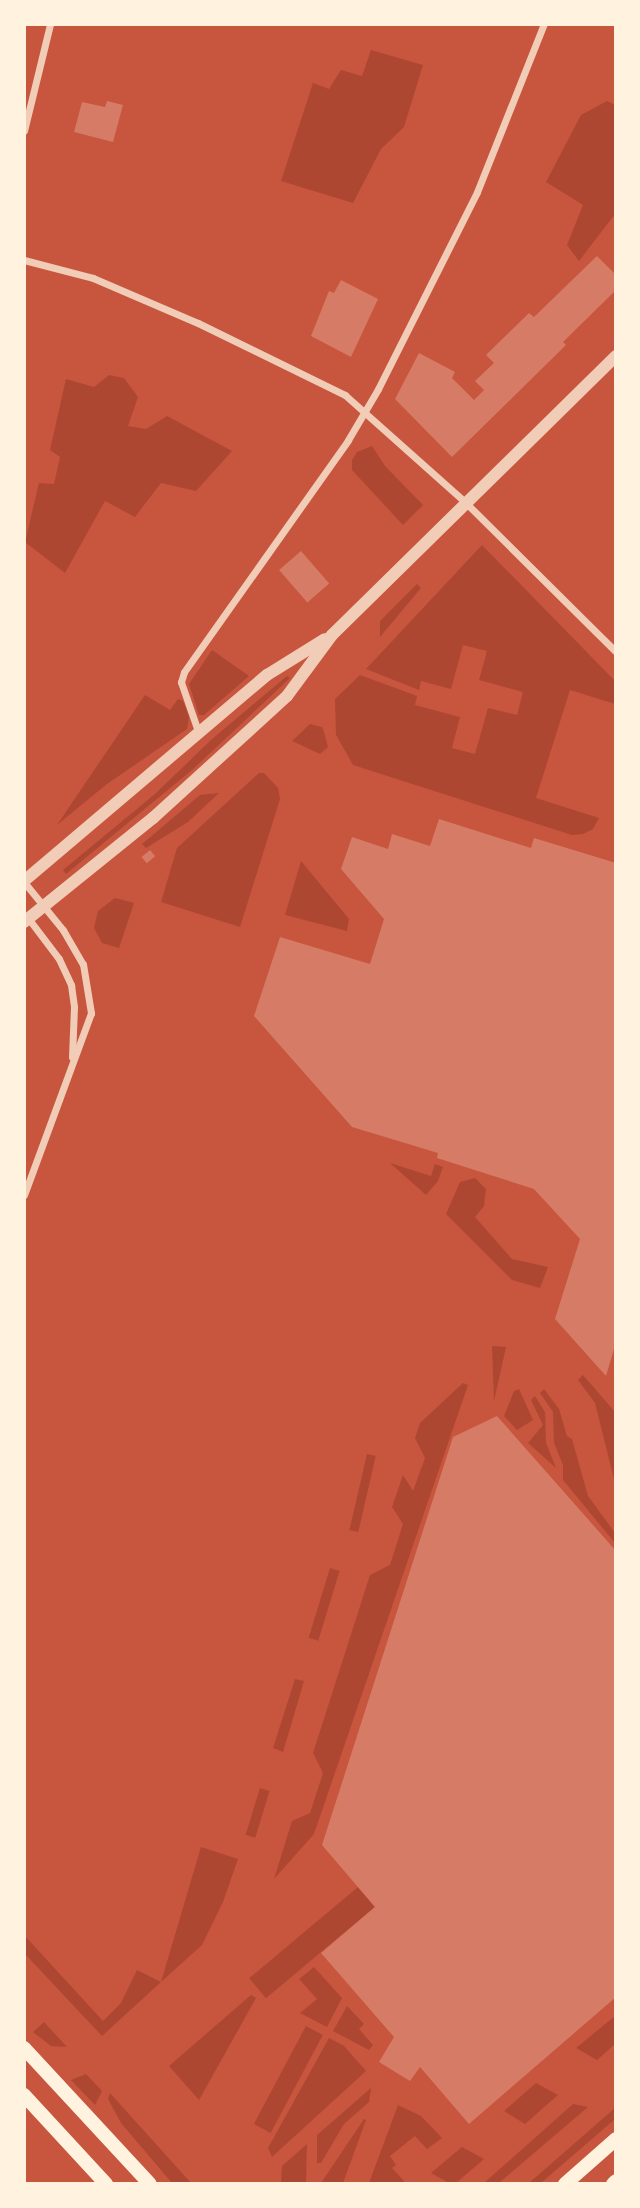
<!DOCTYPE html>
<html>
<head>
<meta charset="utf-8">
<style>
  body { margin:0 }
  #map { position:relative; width:640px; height:2208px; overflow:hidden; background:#c8553d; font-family:Roboto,sans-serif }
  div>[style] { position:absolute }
  .green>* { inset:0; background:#ae4732; transform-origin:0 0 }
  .building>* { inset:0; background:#d67c66; transform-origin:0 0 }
  .minor>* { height:7px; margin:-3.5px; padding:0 3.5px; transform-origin:3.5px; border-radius:3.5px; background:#f1ccb7 }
  .tertiary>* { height:12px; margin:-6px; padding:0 6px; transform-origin:6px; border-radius:6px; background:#f1ccb7 }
  .secondary>* { height:14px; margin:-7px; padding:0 7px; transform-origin:7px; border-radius:7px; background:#fff3e0 }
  span { translate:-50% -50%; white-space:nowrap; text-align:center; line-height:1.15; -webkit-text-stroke:5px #fff3e0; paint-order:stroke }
  .frame { position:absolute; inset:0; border:26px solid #fff3e0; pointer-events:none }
</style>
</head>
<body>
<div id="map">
  <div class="green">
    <i style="clip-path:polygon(371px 50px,423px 65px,404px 127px,381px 149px,353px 203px,281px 181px,313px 83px,329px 89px,341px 70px,362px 76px)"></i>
    <i style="clip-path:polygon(607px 101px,615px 105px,615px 214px,579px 261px,567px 245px,583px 205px,546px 182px,581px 115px)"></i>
    <i style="clip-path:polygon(109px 375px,124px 378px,138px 397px,128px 426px,146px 429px,167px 416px,232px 451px,196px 491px,161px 483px,135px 517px,105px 501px,65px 573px,25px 542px,39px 483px,54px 484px,60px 457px,50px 450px,66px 379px,94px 387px)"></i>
    <i style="clip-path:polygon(372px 446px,385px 466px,423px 505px,403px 525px,352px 470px,352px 460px,357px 452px)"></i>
    <i style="clip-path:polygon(482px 545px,615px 681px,615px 704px,570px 690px,536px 798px,599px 818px,593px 829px,583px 834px,572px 835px,353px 765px,336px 735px,335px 699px,360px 675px,417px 696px,415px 705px,460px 717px,452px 748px,475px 754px,488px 708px,517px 715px,523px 692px,479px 680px,487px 651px,463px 645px,451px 689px,421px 681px,419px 690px,366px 669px)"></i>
    <i style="clip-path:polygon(417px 584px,421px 588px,380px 637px,380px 621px)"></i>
    <i style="clip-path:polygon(212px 650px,249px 676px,204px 715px,199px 715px,189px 684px)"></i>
    <i style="clip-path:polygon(287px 676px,290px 678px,192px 770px,66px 874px,63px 870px,155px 794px,212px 739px)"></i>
    <i style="clip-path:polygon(145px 695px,170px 710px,178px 699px,183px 701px,189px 717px,187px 729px,107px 784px,57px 825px)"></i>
    <i style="clip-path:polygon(310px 724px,322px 727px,324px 732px,328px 747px,320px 754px,292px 741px)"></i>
    <i style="clip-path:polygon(259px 773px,264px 773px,278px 788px,280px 799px,240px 927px,161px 902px,177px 848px)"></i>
    <i style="clip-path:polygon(219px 793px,188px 822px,146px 848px,142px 844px,200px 795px)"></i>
    <i style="clip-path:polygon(301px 861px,349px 919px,347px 931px,285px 915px)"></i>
    <i style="clip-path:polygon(115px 898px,134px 903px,119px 948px,102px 943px,94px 928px,98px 911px)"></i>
    <i style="clip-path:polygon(390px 1163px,431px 1176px,435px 1164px,443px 1167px,438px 1181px,426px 1195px)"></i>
    <i style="clip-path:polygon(475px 1178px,486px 1189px,484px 1206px,475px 1217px,512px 1259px,548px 1267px,540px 1288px,512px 1280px,446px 1214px,460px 1182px)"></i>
    <i style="clip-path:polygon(492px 1346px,506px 1347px,494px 1401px)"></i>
    <i style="clip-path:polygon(583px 1375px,615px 1412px,615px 1483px,595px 1403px,578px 1380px)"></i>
    <i style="clip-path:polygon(463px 1383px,468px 1385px,314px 1834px,274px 1879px,292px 1821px,310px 1813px,323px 1773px,313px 1753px,370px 1575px,390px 1565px,403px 1524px,392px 1507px,403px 1475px,413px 1491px,425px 1458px,415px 1438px,420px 1423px)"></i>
    <i style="clip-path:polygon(519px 1389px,533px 1420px,517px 1430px,504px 1416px,514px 1391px)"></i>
    <i style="clip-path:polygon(544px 1389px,559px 1409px,567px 1436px,572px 1439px,588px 1496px,615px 1533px,615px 1543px,563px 1480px,563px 1465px,554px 1443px,553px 1412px,540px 1393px)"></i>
    <i style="clip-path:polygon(535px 1396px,545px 1412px,546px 1443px,556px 1468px,528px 1443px,543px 1425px,531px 1400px)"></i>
    <i style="left:367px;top:1454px;width:9px;height:78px;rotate:13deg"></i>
    <i style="left:330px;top:1568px;width:10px;height:73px;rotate:17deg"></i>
    <i style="clip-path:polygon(295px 1679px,304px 1681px,283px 1752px,273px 1748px)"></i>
    <i style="left:260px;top:1788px;width:10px;height:49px;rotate:17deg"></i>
    <i style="clip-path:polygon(201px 1847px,238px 1859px,223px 1902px,202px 1945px,161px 1982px,102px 2036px,25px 1954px,25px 1936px,103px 2021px,121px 2003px,137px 1970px,161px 1982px)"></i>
    <i style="left:358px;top:1887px;width:26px;height:142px;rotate:50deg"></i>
    <i style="clip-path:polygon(314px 1967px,342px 1998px,327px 2027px,300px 2013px,317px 1999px,299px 1979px)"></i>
    <i style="clip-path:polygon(251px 1995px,256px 1998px,199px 2100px,169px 2066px)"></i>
    <i style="clip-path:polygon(347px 2006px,364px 2024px,359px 2029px,373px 2045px,369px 2050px,333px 2031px)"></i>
    <i style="clip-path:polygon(615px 2016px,615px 2044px,597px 2060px,576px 2048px)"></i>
    <i style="clip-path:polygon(44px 2022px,67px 2047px,51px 2046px,33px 2032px)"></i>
    <i style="left:306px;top:2026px;width:19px;height:111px;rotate:28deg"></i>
    <i style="clip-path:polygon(329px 2038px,344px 2046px,366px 2071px,272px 2157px,268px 2148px)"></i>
    <i style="clip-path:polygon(86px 2074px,102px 2091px,95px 2105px,71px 2080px)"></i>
    <i style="clip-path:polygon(536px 2083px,558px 2095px,525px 2124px,504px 2111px)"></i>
    <i style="clip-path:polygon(371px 2088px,369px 2102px,344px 2124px,321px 2163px,317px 2163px,317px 2135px)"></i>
    <i style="clip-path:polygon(110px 2093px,191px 2183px,172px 2183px,121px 2123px,108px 2099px)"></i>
    <i style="clip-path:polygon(573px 2104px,588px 2107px,499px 2183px,484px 2183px)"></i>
    <i style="clip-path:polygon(398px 2105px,421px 2116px,442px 2138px,427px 2149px,415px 2136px,390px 2156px,396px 2165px,392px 2168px,404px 2181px,401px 2183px,369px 2183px)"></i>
    <i style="clip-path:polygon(615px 2108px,615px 2119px,541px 2183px,529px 2183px)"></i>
    <i style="clip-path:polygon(364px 2119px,366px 2120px,343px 2183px,321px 2183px)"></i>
    <i style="clip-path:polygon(307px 2144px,306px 2183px,281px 2183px,282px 2166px)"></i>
    <i style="clip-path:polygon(462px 2147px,484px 2159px,456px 2183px,449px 2183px,431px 2173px)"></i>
  </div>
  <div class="building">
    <i style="clip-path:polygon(107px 101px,123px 105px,113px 142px,74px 132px,82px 102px,105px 107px)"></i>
    <i style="clip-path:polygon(597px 256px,616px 275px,616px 290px,563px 342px,566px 345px,452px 457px,395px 399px,419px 353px,455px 372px,452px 378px,474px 400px,484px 390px,475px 381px,494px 363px,486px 355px,529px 313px,534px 317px)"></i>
    <i style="clip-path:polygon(341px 280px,378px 299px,351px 357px,311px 336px,329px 291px,334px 293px)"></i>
    <i style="left:301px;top:551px;width:43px;height:29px;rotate:49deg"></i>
    <i style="clip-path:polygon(439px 819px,531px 848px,534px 838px,616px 863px,616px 1342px,606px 1376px,555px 1319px,580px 1239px,534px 1189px,437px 1158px,438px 1153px,352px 1127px,254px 1016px,280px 937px,370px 964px,384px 919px,341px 869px,352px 837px,388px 849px,392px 834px,430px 846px)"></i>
    <i style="left:150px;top:850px;width:8px;height:11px;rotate:50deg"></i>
    <i style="clip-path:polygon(497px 1416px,616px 1551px,616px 1997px,469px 2124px,420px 2067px,410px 2081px,379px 2062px,394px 2037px,321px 1953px,375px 1907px,322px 1845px,453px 1437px)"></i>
  </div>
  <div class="minor">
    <i style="left:24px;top:131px;width:110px;rotate:-76.3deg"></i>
    <i style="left:24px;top:260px;width:71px;rotate:14.6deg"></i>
    <i style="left:93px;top:278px;width:114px;rotate:23.2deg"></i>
    <i style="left:198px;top:323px;width:164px;rotate:26.1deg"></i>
    <i style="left:345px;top:395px;width:161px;rotate:41.7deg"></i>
    <i style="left:465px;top:502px;width:213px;rotate:44.8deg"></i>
    <i style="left:199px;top:734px;width:55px;rotate:-109.1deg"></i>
    <i style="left:181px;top:682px;width:10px;rotate:-73deg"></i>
    <i style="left:184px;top:672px;width:284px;rotate:-54.7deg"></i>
    <i style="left:348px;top:440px;width:59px;rotate:-59.5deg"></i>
    <i style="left:378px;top:389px;width:220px;rotate:-63.3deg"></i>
    <i style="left:477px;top:192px;width:181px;rotate:-68.3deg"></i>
    <i style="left:24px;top:882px;width:62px;rotate:50.9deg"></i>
    <i style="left:63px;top:930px;width:39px;rotate:60deg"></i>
    <i style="left:83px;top:964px;width:50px;rotate:80.7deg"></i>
    <i style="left:91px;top:1013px;width:194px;rotate:110.2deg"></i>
    <i style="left:28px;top:918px;width:51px;rotate:52.9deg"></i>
    <i style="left:59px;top:959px;width:29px;rotate:65deg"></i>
    <i style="left:71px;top:985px;width:22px;rotate:82deg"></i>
    <i style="left:74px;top:1007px;width:50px;rotate:92.3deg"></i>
  </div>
  <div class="tertiary">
    <i style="left:24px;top:881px;width:319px;rotate:-40.3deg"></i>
    <i style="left:267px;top:675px;width:68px;rotate:-31.8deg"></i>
    <i style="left:24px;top:922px;width:166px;rotate:-38.9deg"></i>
    <i style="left:153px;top:818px;width:181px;rotate:-42.3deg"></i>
    <i style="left:287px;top:696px;width:76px;rotate:-53.6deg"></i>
    <i style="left:332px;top:635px;width:398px;rotate:-44.5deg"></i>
  </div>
  <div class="secondary">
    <i style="left:24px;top:2048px;width:185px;rotate:47.2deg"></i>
    <i style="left:24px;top:2095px;width:121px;rotate:47.3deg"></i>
    <i style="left:565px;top:2184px;width:68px;rotate:-41.4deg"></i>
    <i style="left:613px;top:2184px;width:4px;rotate:-45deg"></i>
  </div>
  <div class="frame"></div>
</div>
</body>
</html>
